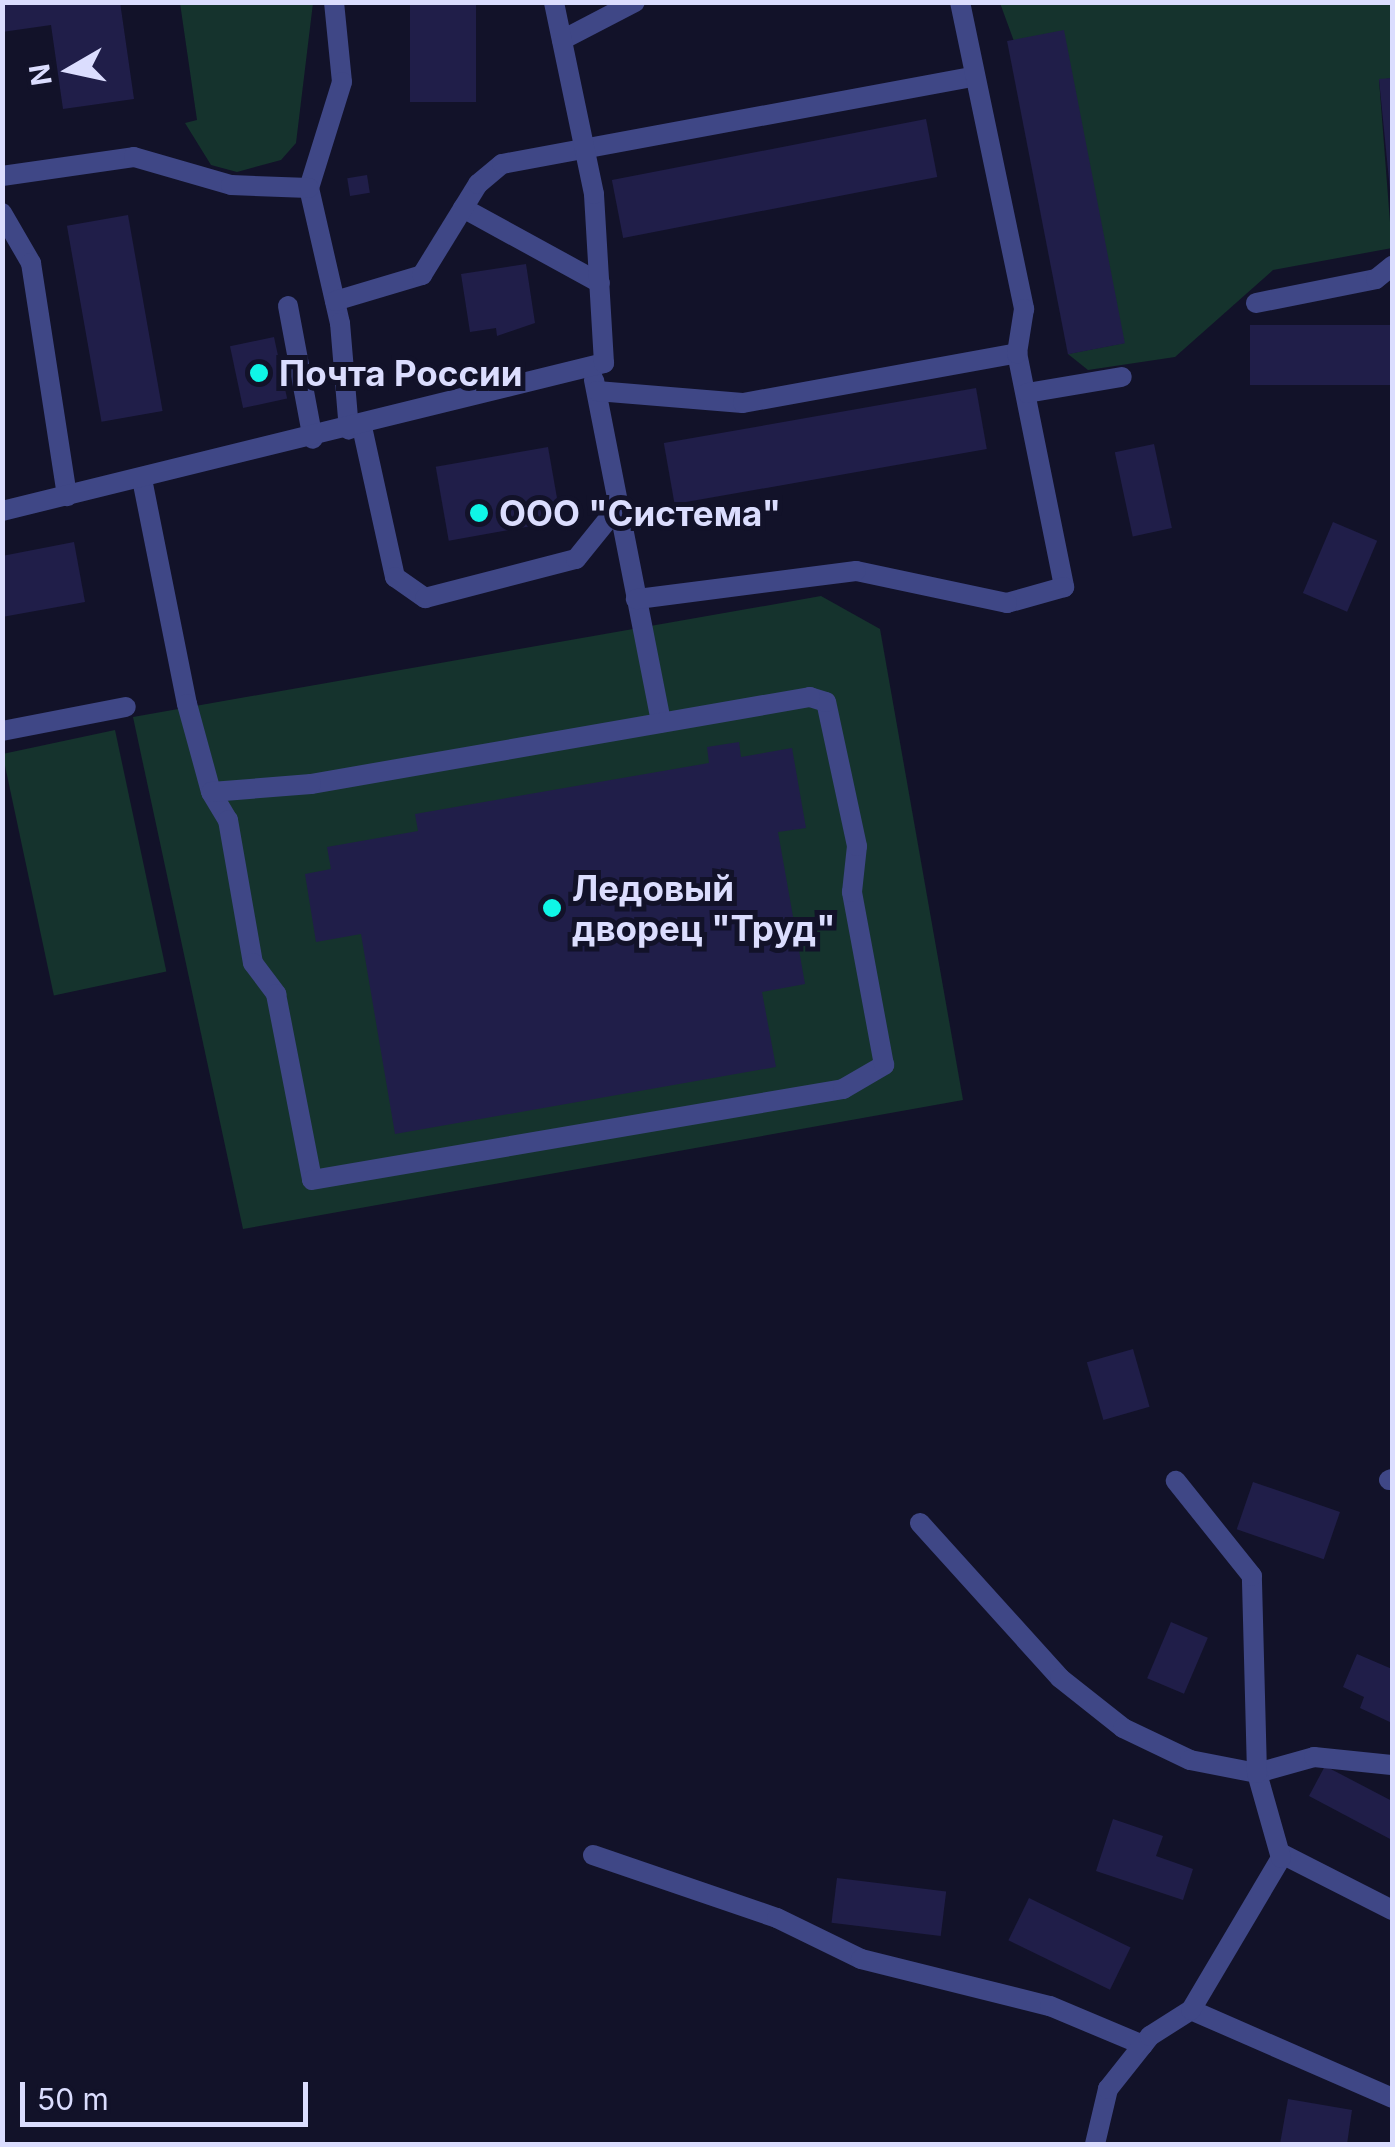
<!DOCTYPE html>
<html>
<head>
<meta charset="utf-8">
<style>
  body { margin:0 }
  #map { position:relative; width:1395px; height:2147px; overflow:hidden; background:#121229; font-family:Inter,sans-serif }
  div>[style] { position:absolute }
  .green>* { inset:0; background:#15332d; transform-origin:0 0 }
  .building>* { inset:0; background:#201e49; transform-origin:0 0 }
  .service>* { height:20px; margin:-10px; padding:0 10px; transform-origin:10px; border-radius:10px; background:#3f4786 }
  .minor>* { height:20px; margin:-10px; padding:0 10px; transform-origin:10px; border-radius:10px; background:#3f4786 }
  .tertiary>* { height:20px; margin:-10px; padding:0 10px; transform-origin:10px; border-radius:10px; background:#3f4786 }
  .dots>* { width:28px; height:28px; translate:-50% -50%; box-sizing:border-box; border:5px solid #121229; border-radius:50% }
  span { translate:-50% -50%; white-space:nowrap; text-align:center; line-height:1.15; -webkit-text-stroke:10px #121229; paint-order:stroke }
  .poi-label { font-size:35px; color:#dbddfe; font-weight:700 }
  .left { translate:0 -50%; text-align:left }
  .frame { position:absolute; inset:0; border:5px solid #dbddfe; pointer-events:none }
  .north { position:absolute; left:20px; top:20px; width:100px; height:100px; -webkit-text-stroke:8px #121229; paint-order:stroke; rotate:261deg; font-size:28px; font-weight:700; line-height:40px; text-align:center; color:#dbddfe }
  .north::after { content:''; display:block; margin:auto; width:35px; height:45px; background:#dbddfe; clip-path:polygon(50% 0,100% 100%,50% 72%,0 100%) }
  .scale { position:absolute; left:20px; top:2082px; width:288px; height:45px; box-sizing:border-box; border:5px solid #dbddfe; border-top:0; padding-left:12px; font-size:30px; line-height:35px; white-space:nowrap; color:#dbddfe; -webkit-text-stroke:8px #121229; paint-order:stroke }
</style>
</head>
<body>
<div id="map">
  <div class="green">
    <i style="clip-path:polygon(180px 3px,313px 3px,296px 143px,281px 160px,237px 172px,211px 165px,185px 123px,197px 120px)"></i>
    <i style="clip-path:polygon(1000px 3px,1392px 3px,1392px 78px,1379px 80px,1392px 248px,1273px 270px,1175px 357px,1088px 370px,1068px 354px,1124px 343px)"></i>
    <i style="clip-path:polygon(821px 596px,880px 629px,963px 1100px,243px 1229px,133px 717px)"></i>
    <i style="left:115px;top:730px;width:247px;height:115px;rotate:78deg"></i>
  </div>
  <div class="building">
    <i style="clip-path:polygon(2px 2px,120px 2px,134px 99px,63px 109px,51px 25px,2px 32px)"></i>
    <i style="left:410px;top:2px;width:66px;height:100px"></i>
    <i style="left:1064px;top:30px;width:319px;height:58px;rotate:79deg"></i>
    <i style="clip-path:polygon(1392px 78px,1392px 190px,1390px 190px,1379px 79px)"></i>
    <i style="left:926px;top:119px;width:59px;height:320px;rotate:79deg"></i>
    <i style="left:367px;top:175px;width:18px;height:20px;rotate:81deg"></i>
    <i style="left:128px;top:215px;width:199px;height:62px;rotate:80deg"></i>
    <i style="clip-path:polygon(526px 264px,535px 323px,497px 336px,496px 328px,470px 332px,461px 274px)"></i>
    <i style="left:1392px;top:325px;width:60px;height:142px;rotate:90deg"></i>
    <i style="left:274px;top:337px;width:63px;height:45px;rotate:78deg"></i>
    <i style="left:976px;top:388px;width:62px;height:317px;rotate:80deg"></i>
    <i style="left:1154px;top:444px;width:86px;height:40px;rotate:78deg"></i>
    <i style="left:548px;top:447px;width:75px;height:114px;rotate:80deg"></i>
    <i style="left:1333px;top:522px;width:48px;height:77px;rotate:23deg"></i>
    <i style="clip-path:polygon(74px 542px,85px 602px,2px 617px,2px 556px)"></i>
    <i style="clip-path:polygon(739px 742px,741px 757px,792px 748px,806px 828px,778px 832px,805px 984px,762px 992px,776px 1067px,395px 1134px,361px 934px,316px 942px,305px 874px,331px 869px,327px 847px,418px 831px,415px 814px,709px 763px,707px 747px)"></i>
    <i style="left:1133px;top:1349px;width:60px;height:48px;rotate:74deg"></i>
    <i style="left:1253px;top:1482px;width:92px;height:50px;rotate:19deg"></i>
    <i style="left:1171px;top:1622px;width:40px;height:61px;rotate:23deg"></i>
    <i style="clip-path:polygon(1357px 1654px,1392px 1669px,1392px 1723px,1360px 1708px,1364px 1697px,1343px 1687px)"></i>
    <i style="clip-path:polygon(1325px 1766px,1392px 1801px,1392px 1840px,1309px 1796px)"></i>
    <i style="clip-path:polygon(1113px 1819px,1163px 1836px,1156px 1856px,1193px 1869px,1183px 1900px,1096px 1871px)"></i>
    <i style="left:837px;top:1878px;width:110px;height:45px;rotate:7deg"></i>
    <i style="left:1029px;top:1898px;width:113px;height:47px;rotate:26deg"></i>
    <i style="clip-path:polygon(1288px 2099px,1352px 2110px,1347px 2144px,1280px 2144px)"></i>
  </div>
  <div class="service">
    <i style="left:334px;top:2px;width:80px;rotate:84.3deg"></i>
    <i style="left:342px;top:82px;width:111px;rotate:107.3deg"></i>
    <i style="left:309px;top:188px;width:139px;rotate:77.1deg"></i>
    <i style="left:340px;top:323px;width:107px;rotate:85.2deg"></i>
    <i style="left:562px;top:40px;width:82px;rotate:-27.5deg"></i>
    <i style="left:2px;top:176px;width:133px;rotate:-8.2deg"></i>
    <i style="left:134px;top:157px;width:101px;rotate:16.1deg"></i>
    <i style="left:231px;top:185px;width:78px;rotate:2.2deg"></i>
    <i style="left:463px;top:208px;width:156px;rotate:28.7deg"></i>
    <i style="left:2px;top:213px;width:58px;rotate:59.9deg"></i>
    <i style="left:31px;top:263px;width:236px;rotate:81.2deg"></i>
    <i style="left:335px;top:301px;width:91px;rotate:-16.6deg"></i>
    <i style="left:422px;top:275px;width:107px;rotate:-58.4deg"></i>
    <i style="left:478px;top:184px;width:31px;rotate:-40deg"></i>
    <i style="left:502px;top:164px;width:481px;rotate:-10.5deg"></i>
    <i style="left:1256px;top:303px;width:122px;rotate:-11.3deg"></i>
    <i style="left:1376px;top:279px;width:21px;rotate:-39deg"></i>
    <i style="left:288px;top:306px;width:135px;rotate:79.4deg"></i>
    <i style="left:594px;top:380px;width:349px;rotate:78.9deg"></i>
    <i style="left:597px;top:391px;width:146px;rotate:4.7deg"></i>
    <i style="left:743px;top:403px;width:279px;rotate:-10.3deg"></i>
    <i style="left:1017px;top:353px;width:239px;rotate:78.6deg"></i>
    <i style="left:1064px;top:587px;width:59px;rotate:164.3deg"></i>
    <i style="left:1007px;top:603px;width:154px;rotate:-168deg"></i>
    <i style="left:856px;top:571px;width:222px;rotate:172.7deg"></i>
    <i style="left:1027px;top:393px;width:96px;rotate:-9.6deg"></i>
    <i style="left:362px;top:427px;width:154px;rotate:77.6deg"></i>
    <i style="left:395px;top:577px;width:37px;rotate:35deg"></i>
    <i style="left:425px;top:598px;width:156px;rotate:-14.5deg"></i>
    <i style="left:576px;top:559px;width:67px;rotate:-51.1deg"></i>
    <i style="left:142px;top:479px;width:229px;rotate:78.7deg"></i>
    <i style="left:187px;top:704px;width:91px;rotate:74.7deg"></i>
    <i style="left:211px;top:792px;width:33px;rotate:59deg"></i>
    <i style="left:228px;top:820px;width:145px;rotate:80.1deg"></i>
    <i style="left:253px;top:963px;width:39px;rotate:53deg"></i>
    <i style="left:276px;top:994px;width:189px;rotate:79deg"></i>
    <i style="left:312px;top:1180px;width:539px;rotate:-9.72deg"></i>
    <i style="left:843px;top:1089px;width:48px;rotate:-30.3deg"></i>
    <i style="left:884px;top:1065px;width:176px;rotate:-100.5deg"></i>
    <i style="left:852px;top:892px;width:46px;rotate:-83.8deg"></i>
    <i style="left:857px;top:846px;width:147px;rotate:-102.1deg"></i>
    <i style="left:826px;top:702px;width:17px;rotate:-163deg"></i>
    <i style="left:810px;top:697px;width:507px;rotate:170.11deg"></i>
    <i style="left:311px;top:784px;width:100px;rotate:175.4deg"></i>
    <i style="left:2px;top:731px;width:126px;rotate:-11deg"></i>
    <i style="left:920px;top:1523px;width:209px;rotate:47.9deg"></i>
    <i style="left:1060px;top:1678px;width:80px;rotate:38.4deg"></i>
    <i style="left:1123px;top:1728px;width:74px;rotate:25.5deg"></i>
    <i style="left:1190px;top:1760px;width:68px;rotate:11deg"></i>
    <i style="left:1257px;top:1773px;width:59px;rotate:-15.7deg"></i>
    <i style="left:1314px;top:1757px;width:78px;rotate:5.9deg"></i>
    <i style="left:1280px;top:1853px;width:126px;rotate:27deg"></i>
    <i style="left:593px;top:1855px;width:194px;rotate:18.9deg"></i>
    <i style="left:777px;top:1918px;width:93px;rotate:26deg"></i>
    <i style="left:861px;top:1959px;width:195px;rotate:14deg"></i>
    <i style="left:1050px;top:2006px;width:101px;rotate:22.8deg"></i>
    <i style="left:1191px;top:2010px;width:219px;rotate:23.6deg"></i>
  </div>
  <div class="minor">
    <i style="left:960px;top:2px;width:314px;rotate:78.2deg"></i>
    <i style="left:1024px;top:309px;width:45px;rotate:99deg"></i>
    <i style="left:1389px;top:1480px;width:3px;rotate:-18deg"></i>
    <i style="left:1095px;top:2144px;width:57px;rotate:-76.7deg"></i>
    <i style="left:1108px;top:2089px;width:68px;rotate:-51.6deg"></i>
    <i style="left:1150px;top:2036px;width:49px;rotate:-32.4deg"></i>
    <i style="left:1191px;top:2010px;width:177px;rotate:-59.4deg"></i>
    <i style="left:1281px;top:1858px;width:88px;rotate:-105.8deg"></i>
    <i style="left:1257px;top:1773px;width:197px;rotate:-91.5deg"></i>
    <i style="left:1252px;top:1576px;width:122px;rotate:-128.7deg"></i>
  </div>
  <div class="tertiary">
    <i style="left:2px;top:511px;width:620px;rotate:-13.81deg"></i>
    <i style="left:604px;top:363px;width:169px;rotate:-93.4deg"></i>
    <i style="left:594px;top:194px;width:196px;rotate:-101.8deg"></i>
  </div>
  <div class="dots">
    <i style="left:259px;top:373px;background:#0ff6e7"></i>
    <i style="left:479px;top:513px;background:#0ff6e7"></i>
    <i style="left:552px;top:908px;background:#0ff6e7"></i>
  </div>
  <div class="poi-label">
    <span class="left" style="left:279px;top:373px">Почта России</span>
    <span class="left" style="left:499px;top:513px">ООО "Система"</span>
    <span class="left" style="left:572px;top:908px">Ледовый<br>дворец "Труд"</span>
  </div>
  <div class="frame"></div>
  <div class="north">N</div>
  <div class="scale">50 m</div>
</div>
</body>
</html>
